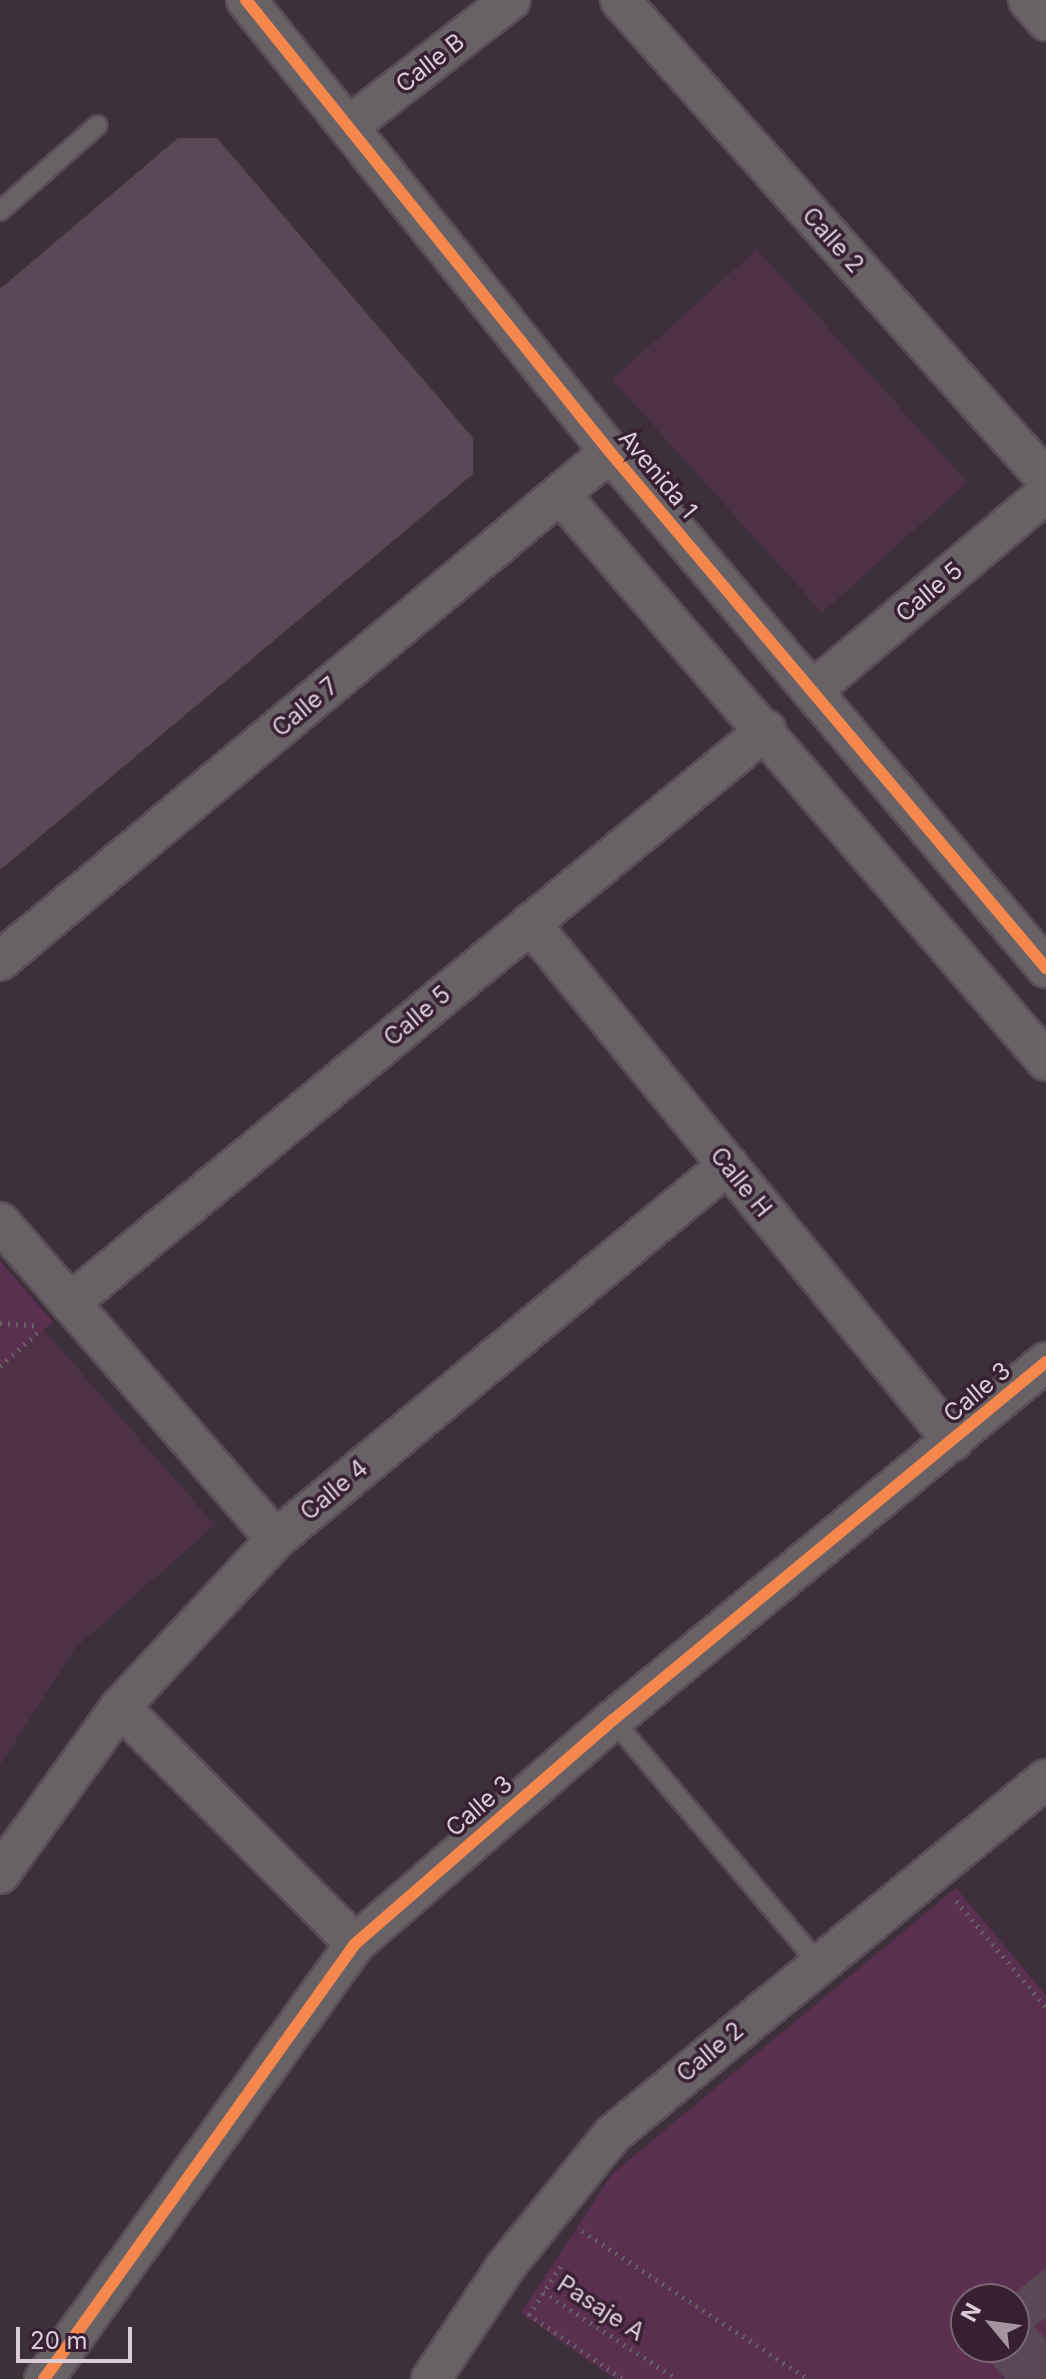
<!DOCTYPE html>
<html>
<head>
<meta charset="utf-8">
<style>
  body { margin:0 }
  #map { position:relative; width:1046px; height:2379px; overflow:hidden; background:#3d303a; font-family:Inter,sans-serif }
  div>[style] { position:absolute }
  .built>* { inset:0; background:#4d3146; transform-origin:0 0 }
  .green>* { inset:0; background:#5a2f50 }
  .building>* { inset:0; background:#5a4856 }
  .path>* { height:5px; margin-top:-2.5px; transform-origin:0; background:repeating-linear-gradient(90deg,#665f64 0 2px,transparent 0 8px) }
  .roads { filter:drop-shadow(2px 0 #594d55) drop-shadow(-2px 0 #594d55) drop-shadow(0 2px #594d55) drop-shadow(0 -2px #594d55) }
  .lane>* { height:18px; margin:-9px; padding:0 9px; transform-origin:9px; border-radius:9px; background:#686166 }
  .street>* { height:38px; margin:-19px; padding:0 19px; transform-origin:19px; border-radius:19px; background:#686166 }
  .cycleway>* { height:12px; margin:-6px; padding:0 6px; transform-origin:6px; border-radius:6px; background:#f5874c }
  span { translate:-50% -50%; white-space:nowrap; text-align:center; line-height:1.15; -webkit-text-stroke:7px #382033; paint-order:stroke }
  .street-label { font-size:24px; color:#dcccd7 }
  .north { position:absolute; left:950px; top:2283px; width:80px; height:80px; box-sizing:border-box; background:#382033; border:2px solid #7a6575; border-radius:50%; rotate:299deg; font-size:22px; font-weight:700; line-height:32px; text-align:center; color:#dcccd7 }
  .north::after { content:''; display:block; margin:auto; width:28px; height:36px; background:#a495a0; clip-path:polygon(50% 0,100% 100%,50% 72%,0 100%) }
  .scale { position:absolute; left:16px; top:2327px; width:116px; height:36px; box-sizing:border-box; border:4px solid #dcccd7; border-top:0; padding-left:10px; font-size:24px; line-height:28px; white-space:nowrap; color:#dcccd7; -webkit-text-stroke:6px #382033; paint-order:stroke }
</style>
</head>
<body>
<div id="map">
  <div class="built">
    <i style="left:757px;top:249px;width:314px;height:195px;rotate:48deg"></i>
    <i style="clip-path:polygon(44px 1330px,215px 1525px,75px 1648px,0 1765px,0 1368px)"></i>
  </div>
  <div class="green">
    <i style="clip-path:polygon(0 1261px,53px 1322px,0 1368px)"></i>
    <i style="clip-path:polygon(evenodd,956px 1888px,1046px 1995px,1046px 2379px,615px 2379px,521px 2313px,612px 2174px,956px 1888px,966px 2299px,1014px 2299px,1014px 2347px,966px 2347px,966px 2299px)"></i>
  </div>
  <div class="building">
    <i style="clip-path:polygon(178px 138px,217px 138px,473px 438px,473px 474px,0 870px,0 289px)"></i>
    <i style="clip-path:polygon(1046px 2268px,1046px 2318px,1034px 2326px,1046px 2340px,1046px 2379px,1005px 2379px,978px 2347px,1014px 2347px,1014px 2299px,992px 2299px,1004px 2288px,1011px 2296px)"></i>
  </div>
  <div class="path">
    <i style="left:0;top:1323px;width:39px;rotate:4deg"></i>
    <i style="left:0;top:1366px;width:56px;rotate:-41.4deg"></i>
    <i style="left:956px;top:1901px;width:139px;rotate:49.7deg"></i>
    <i style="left:582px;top:2231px;width:270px;rotate:33.2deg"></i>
    <i style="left:543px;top:2292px;width:160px;rotate:33deg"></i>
    <i style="left:528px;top:2314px;width:115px;rotate:34.4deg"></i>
    <i style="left:529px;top:2315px;width:63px;rotate:-57.3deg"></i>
  </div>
  <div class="roads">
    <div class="lane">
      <i style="left:0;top:211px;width:130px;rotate:-41.3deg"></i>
      <i style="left:613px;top:1720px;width:316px;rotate:49.8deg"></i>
    </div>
    <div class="street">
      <i style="left:246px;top:0;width:580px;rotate:51.16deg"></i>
      <i style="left:610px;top:452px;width:676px;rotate:49.8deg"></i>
      <i style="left:620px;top:0;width:641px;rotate:48.35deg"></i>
      <i style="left:1028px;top:0;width:28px;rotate:49deg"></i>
      <i style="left:349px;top:126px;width:205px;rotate:-37.9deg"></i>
      <i style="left:560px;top:494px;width:747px;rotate:49.4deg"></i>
      <i style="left:812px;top:691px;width:307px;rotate:-40.2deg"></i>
      <i style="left:530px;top:923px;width:669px;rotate:50.76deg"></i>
      <i style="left:0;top:961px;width:794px;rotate:-39.84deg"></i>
      <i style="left:0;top:1222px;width:420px;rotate:49deg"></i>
      <i style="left:70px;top:1303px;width:902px;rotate:-39.46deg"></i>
      <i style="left:120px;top:1707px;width:334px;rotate:45.2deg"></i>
      <i style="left:0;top:1874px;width:206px;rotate:-54.3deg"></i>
      <i style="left:120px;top:1707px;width:229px;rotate:-47.1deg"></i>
      <i style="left:276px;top:1539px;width:587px;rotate:-39.61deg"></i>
      <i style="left:44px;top:2379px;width:535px;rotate:-54.44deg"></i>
      <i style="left:355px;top:1944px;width:342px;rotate:-41deg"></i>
      <i style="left:613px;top:1720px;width:562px;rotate:-39.58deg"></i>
      <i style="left:431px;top:2379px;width:136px;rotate:-56.4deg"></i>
      <i style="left:506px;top:2266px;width:170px;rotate:-51deg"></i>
      <i style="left:613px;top:2134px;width:560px;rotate:-39.35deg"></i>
    </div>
  </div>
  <div class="cycleway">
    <i style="left:246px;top:0;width:580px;rotate:51.16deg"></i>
    <i style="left:610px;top:452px;width:676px;rotate:49.8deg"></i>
    <i style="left:44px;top:2379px;width:535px;rotate:-54.44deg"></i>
    <i style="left:355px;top:1944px;width:342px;rotate:-41deg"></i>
    <i style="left:613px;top:1720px;width:562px;rotate:-39.58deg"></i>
  </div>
  <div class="street-label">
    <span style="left:430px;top:63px;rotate:-38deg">Calle B</span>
    <span style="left:833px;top:240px;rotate:48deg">Calle 2</span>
    <span style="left:658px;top:474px;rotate:50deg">Avenida 1</span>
    <span style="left:929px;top:592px;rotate:-40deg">Calle 5</span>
    <span style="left:305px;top:707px;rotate:-40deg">Calle 7</span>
    <span style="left:417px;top:1016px;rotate:-40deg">Calle 5</span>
    <span style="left:741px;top:1182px;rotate:51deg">Calle H</span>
    <span style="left:977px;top:1392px;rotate:-40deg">Calle 3</span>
    <span style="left:334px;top:1490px;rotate:-40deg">Calle 4</span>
    <span style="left:479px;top:1806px;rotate:-41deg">Calle 3</span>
    <span style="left:710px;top:2052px;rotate:-40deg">Calle 2</span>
    <span style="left:601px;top:2308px;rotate:33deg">Pasaje A</span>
  </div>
  <div class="north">N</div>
  <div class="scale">20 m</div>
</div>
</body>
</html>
